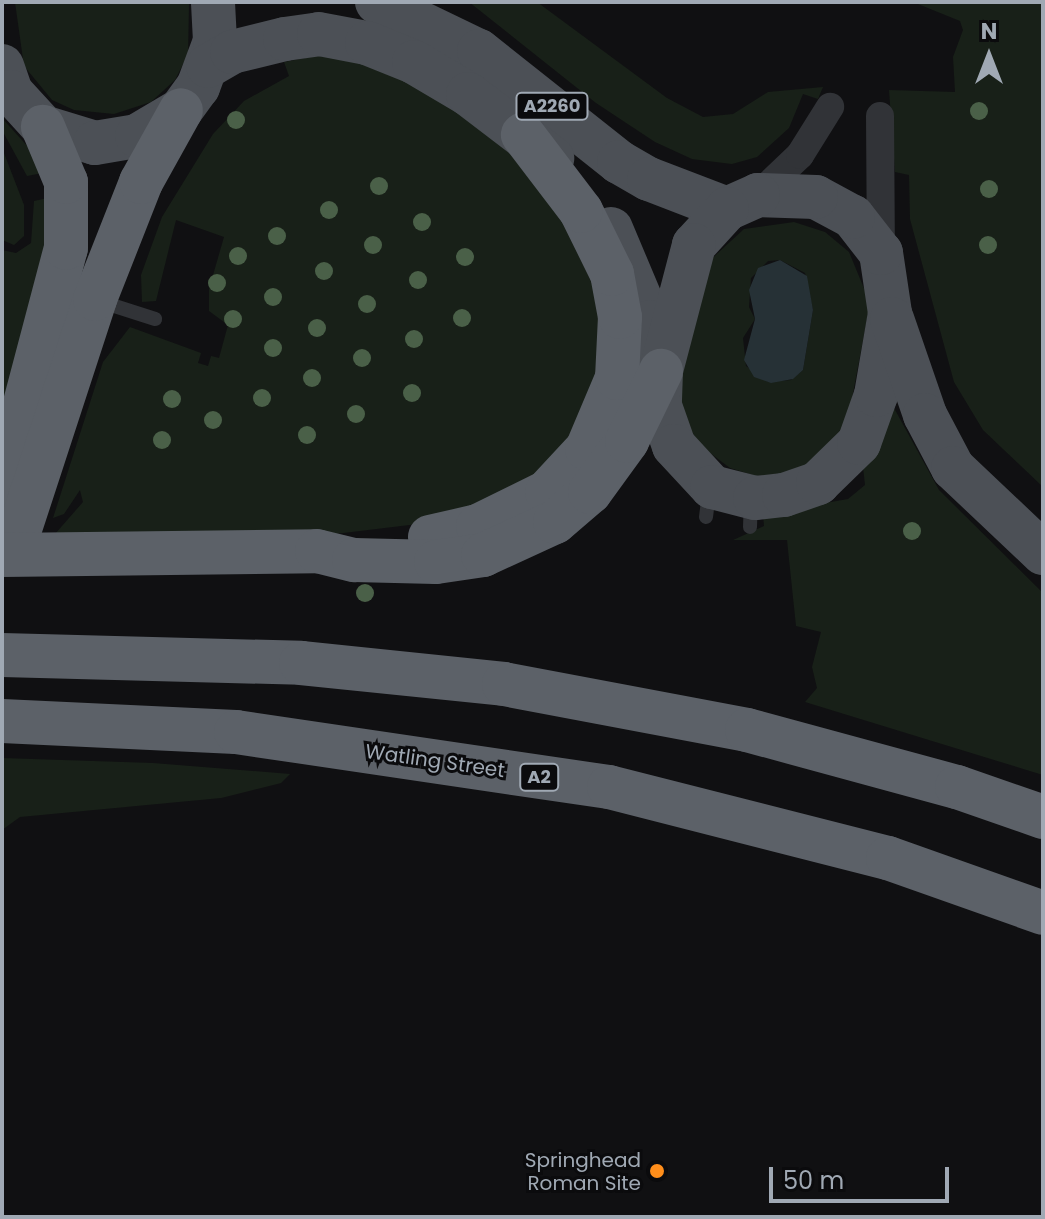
<!DOCTYPE html>
<html>
<head>
<meta charset="utf-8">
<style>
  body { margin:0 }
  #map { position:relative; width:1045px; height:1219px; overflow:hidden; background:#101012; font-family:Poppins,sans-serif }
  div>[style] { position:absolute }
  .green>* { inset:0; background:#182018 }
  .water>* { inset:0; background:#263136 }
  .lane>* { height:14px; margin:-7px; padding:0 7px; transform-origin:7px; border-radius:7px; background:#313337 }
  .street>* { height:28px; margin:-14px; padding:0 14px; transform-origin:14px; border-radius:14px; background:#313337 }
  .primary>* { height:44px; margin:-22px; padding:0 22px; transform-origin:22px; border-radius:22px; background:#4c5056 }
  .highway>* { height:44px; margin:-22px; padding:0 22px; transform-origin:22px; border-radius:22px; background:#5c6168 }
  .trees>* { width:18px; height:18px; margin:-9px; border-radius:50%; background:#4a6048 }
  .dots>* { width:22px; height:22px; translate:-50% -50%; box-sizing:border-box; border:4px solid #0b0b0d; border-radius:50% }
  span { translate:-50% -50%; white-space:nowrap; text-align:center; line-height:1.15; -webkit-text-stroke:6px #0b0b0d; paint-order:stroke }
  .shield-label span { padding:2px 6px; background:#0b0b0d; border:2px solid; border-radius:6px; -webkit-text-stroke-width:0 }
  .shield-label { font-size:18px; color:#a0a9b4; font-weight:700 }
  .street-label { font-size:20px; color:#a0a9b4 }
  .poi-label { font-size:20px; color:#a0a9b4 }
  .right { translate:-100% -50%; text-align:right }
  .frame { position:absolute; inset:0; border:4px solid #a0a9b4; pointer-events:none }
  .north { position:absolute; left:949px; top:16px; width:80px; height:80px; -webkit-text-stroke:6px #0b0b0d; paint-order:stroke; rotate:0deg; font-size:22px; font-weight:700; line-height:32px; text-align:center; color:#a0a9b4 }
  .north::after { content:''; display:block; margin:auto; width:28px; height:36px; background:#a0a9b4; clip-path:polygon(50% 0,100% 100%,50% 72%,0 100%) }
  .scale { position:absolute; left:769px; top:1167px; width:180px; height:36px; box-sizing:border-box; border:4px solid #a0a9b4; border-top:0; padding-left:10px; font-size:24px; line-height:28px; white-space:nowrap; color:#a0a9b4; -webkit-text-stroke:6px #0b0b0d; paint-order:stroke }
</style>
</head>
<body>
<div id="map">
  <div class="green">
    <i style="clip-path:polygon(15px 2px,189px 2px,188px 54px,175px 80px,151px 102px,114px 114px,74px 110px,52px 100px,24px 66px)"></i>
    <i style="clip-path:polygon(469px 2px,537px 2px,667px 98px,703px 117px,733px 114px,768px 92px,823px 87px,818px 99px,803px 94px,789px 128px,757px 157px,732px 164px,692px 159px,655px 142px,596px 103px)"></i>
    <i style="clip-path:polygon(913px 2px,1043px 2px,1043px 487px,983px 430px,954px 382px,910px 219px,909px 175px,895px 172px,889px 90px,955px 92px,953px 57px,963px 30px,960px 21px)"></i>
    <i style="clip-path:polygon(316px 56px,337px 56px,410px 77px,506px 149px,567px 225px,596px 293px,602px 329px,595px 392px,552px 465px,459px 519px,335px 534px,55px 534px,83px 502px,80px 490px,64px 514px,53px 518px,103px 362px,130px 327px,201px 353px,198px 363px,208px 366px,211px 356px,219px 358px,228px 325px,209px 311px,209px 289px,224px 237px,176px 220px,156px 301px,142px 302px,141px 275px,162px 217px,213px 134px,244px 101px,289px 76px,284px 62px)"></i>
    <i style="clip-path:polygon(2px 118px,30px 149px,43px 173px,27px 176px,2px 130px)"></i>
    <i style="clip-path:polygon(2px 148px,24px 205px,24px 236px,14px 245px,2px 240px)"></i>
    <i style="clip-path:polygon(48px 198px,46px 247px,2px 437px,2px 250px,16px 253px,31px 243px,34px 201px)"></i>
    <i style="clip-path:polygon(evenodd,794px 222px,825px 232px,849px 252px,870px 303px,847px 425px,816px 461px,789px 473px,756px 476px,730px 468px,698px 444px,682px 412px,680px 386px,706px 264px,744px 229px,794px 222px,780px 260px,805px 273px,813px 310px,803px 370px,791px 380px,768px 382px,746px 366px,743px 338px,755px 319px,749px 307px,751px 278px,768px 261px,780px 260px)"></i>
    <i style="clip-path:polygon(894px 408px,939px 490px,1043px 593px,1043px 775px,805px 702px,817px 688px,812px 667px,821px 632px,796px 626px,787px 540px,733px 540px,764px 526px,763px 514px,848px 499px,865px 485px,863px 467px)"></i>
    <i style="clip-path:polygon(2px 758px,153px 763px,290px 774px,281px 783px,221px 798px,20px 817px,2px 830px)"></i>
  </div>
  <div class="water">
    <i style="clip-path:polygon(780px 260px,807px 276px,813px 310px,803px 370px,793px 379px,771px 383px,754px 377px,744px 360px,755px 319px,749px 290px,758px 268px)"></i>
  </div>
  <div class="lane">
    <i style="left:99px;top:301px;width:59px;rotate:17.8deg"></i>
    <i style="left:706px;top:517px;width:24px;rotate:-83deg"></i>
    <i style="left:750px;top:527px;width:25px;rotate:-88deg"></i>
  </div>
  <div class="street">
    <i style="left:880px;top:116px;width:136px;rotate:89.6deg"></i>
    <i style="left:758px;top:195px;width:58px;rotate:-43.6deg"></i>
    <i style="left:800px;top:155px;width:57px;rotate:-58deg"></i>
  </div>
  <div class="primary">
    <i style="left:377px;top:2px;width:113px;rotate:25.7deg"></i>
    <i style="left:479px;top:51px;width:179px;rotate:38.4deg"></i>
    <i style="left:619px;top:162px;width:34px;rotate:30deg"></i>
    <i style="left:649px;top:179px;width:84px;rotate:21deg"></i>
    <i style="left:2px;top:66px;width:28px;rotate:71deg"></i>
    <i style="left:11px;top:92px;width:47px;rotate:47.6deg"></i>
    <i style="left:43px;top:127px;width:54px;rotate:17.1deg"></i>
    <i style="left:95px;top:143px;width:43px;rotate:-9.5deg"></i>
    <i style="left:137px;top:136px;width:51px;rotate:-30.6deg"></i>
    <i style="left:181px;top:110px;width:29px;rotate:-54deg"></i>
    <i style="left:198px;top:87px;width:49px;rotate:-69.7deg"></i>
    <i style="left:215px;top:41px;width:39px;rotate:-93deg"></i>
    <i style="left:208px;top:66px;width:28px;rotate:-30deg"></i>
    <i style="left:232px;top:52px;width:55px;rotate:-13.8deg"></i>
    <i style="left:285px;top:39px;width:34px;rotate:-8deg"></i>
    <i style="left:319px;top:34px;width:49px;rotate:10.6deg"></i>
    <i style="left:367px;top:43px;width:51px;rotate:22deg"></i>
    <i style="left:414px;top:62px;width:63px;rotate:30.7deg"></i>
    <i style="left:468px;top:94px;width:106px;rotate:37.3deg"></i>
    <i style="left:611px;top:229px;width:101px;rotate:67.2deg"></i>
    <i style="left:650px;top:322px;width:50px;rotate:77.3deg"></i>
    <i style="left:661px;top:371px;width:35px;rotate:92deg"></i>
    <i style="left:660px;top:406px;width:42px;rotate:70.7deg"></i>
    <i style="left:674px;top:446px;width:56px;rotate:47.2deg"></i>
    <i style="left:712px;top:487px;width:44px;rotate:14.3deg"></i>
    <i style="left:755px;top:498px;width:29px;rotate:-6deg"></i>
    <i style="left:784px;top:495px;width:36px;rotate:-19deg"></i>
    <i style="left:818px;top:483px;width:57px;rotate:-44.3deg"></i>
    <i style="left:859px;top:443px;width:51px;rotate:-70.5deg"></i>
    <i style="left:876px;top:395px;width:83px;rotate:-80.3deg"></i>
    <i style="left:890px;top:313px;width:61px;rotate:-98.5deg"></i>
    <i style="left:881px;top:253px;width:46px;rotate:-127.9deg"></i>
    <i style="left:853px;top:217px;width:42px;rotate:-151.6deg"></i>
    <i style="left:816px;top:197px;width:58px;rotate:-178deg"></i>
    <i style="left:758px;top:195px;width:34px;rotate:156deg"></i>
    <i style="left:727px;top:209px;width:49px;rotate:132.5deg"></i>
    <i style="left:694px;top:245px;width:130px;rotate:104.7deg"></i>
    <i style="left:892px;top:319px;width:102px;rotate:71deg"></i>
    <i style="left:925px;top:415px;width:60px;rotate:62.2deg"></i>
    <i style="left:953px;top:468px;width:124px;rotate:43.4deg"></i>
  </div>
  <div class="highway">
    <i style="left:2px;top:490px;width:250px;rotate:-75.2deg"></i>
    <i style="left:66px;top:248px;width:66px;rotate:-90deg"></i>
    <i style="left:66px;top:182px;width:60px;rotate:-112.7deg"></i>
    <i style="left:18px;top:535px;width:248px;rotate:-71.9deg"></i>
    <i style="left:95px;top:299px;width:126px;rotate:-68.5deg"></i>
    <i style="left:141px;top:182px;width:82px;rotate:-60.9deg"></i>
    <i style="left:430px;top:537px;width:49px;rotate:-12.9deg"></i>
    <i style="left:478px;top:526px;width:77px;rotate:-26.2deg"></i>
    <i style="left:547px;top:492px;width:59px;rotate:-47.1deg"></i>
    <i style="left:587px;top:449px;width:77px;rotate:-67.1deg"></i>
    <i style="left:617px;top:378px;width:61px;rotate:-87.2deg"></i>
    <i style="left:620px;top:317px;width:44px;rotate:-100.5deg"></i>
    <i style="left:612px;top:274px;width:70px;rotate:-116.2deg"></i>
    <i style="left:581px;top:211px;width:96px;rotate:-127.3deg"></i>
    <i style="left:2px;top:555px;width:315px;rotate:-0.7deg"></i>
    <i style="left:317px;top:551px;width:38px;rotate:14deg"></i>
    <i style="left:354px;top:560px;width:82px;rotate:1.4deg"></i>
    <i style="left:436px;top:562px;width:48px;rotate:-8.5deg"></i>
    <i style="left:483px;top:555px;width:79px;rotate:-24.6deg"></i>
    <i style="left:555px;top:522px;width:46px;rotate:-40.6deg"></i>
    <i style="left:590px;top:492px;width:63px;rotate:-54deg"></i>
    <i style="left:627px;top:441px;width:78px;rotate:-64.1deg"></i>
    <i style="left:2px;top:655px;width:299px;rotate:1.5deg"></i>
    <i style="left:301px;top:663px;width:204px;rotate:5.9deg"></i>
    <i style="left:504px;top:684px;width:247px;rotate:10.7deg"></i>
    <i style="left:747px;top:730px;width:218px;rotate:15.2deg"></i>
    <i style="left:957px;top:787px;width:91px;rotate:19.2deg"></i>
    <i style="left:2px;top:721px;width:234px;rotate:2.7deg"></i>
    <i style="left:236px;top:732px;width:377px;rotate:8.4deg"></i>
    <i style="left:609px;top:787px;width:288px;rotate:14.3deg"></i>
    <i style="left:888px;top:858px;width:164px;rotate:19.5deg"></i>
  </div>
  <div class="trees">
    <i style="left:979px;top:111px"></i>
    <i style="left:236px;top:120px"></i>
    <i style="left:379px;top:186px"></i>
    <i style="left:989px;top:189px"></i>
    <i style="left:329px;top:210px"></i>
    <i style="left:422px;top:222px"></i>
    <i style="left:277px;top:236px"></i>
    <i style="left:373px;top:245px"></i>
    <i style="left:988px;top:245px"></i>
    <i style="left:238px;top:256px"></i>
    <i style="left:465px;top:257px"></i>
    <i style="left:324px;top:271px"></i>
    <i style="left:418px;top:280px"></i>
    <i style="left:217px;top:283px"></i>
    <i style="left:273px;top:297px"></i>
    <i style="left:367px;top:304px"></i>
    <i style="left:462px;top:318px"></i>
    <i style="left:233px;top:319px"></i>
    <i style="left:317px;top:328px"></i>
    <i style="left:414px;top:339px"></i>
    <i style="left:273px;top:348px"></i>
    <i style="left:362px;top:358px"></i>
    <i style="left:312px;top:378px"></i>
    <i style="left:412px;top:393px"></i>
    <i style="left:262px;top:398px"></i>
    <i style="left:172px;top:399px"></i>
    <i style="left:356px;top:414px"></i>
    <i style="left:213px;top:420px"></i>
    <i style="left:307px;top:435px"></i>
    <i style="left:162px;top:440px"></i>
    <i style="left:912px;top:531px"></i>
    <i style="left:365px;top:593px"></i>
  </div>
  <div class="dots">
    <i style="left:657px;top:1171px;background:#ff8e1b"></i>
  </div>
  <div class="shield-label">
    <span style="left:552px;top:106px">A2260</span>
    <span style="left:539px;top:777px">A2</span>
  </div>
  <div class="street-label">
    <span style="left:435px;top:761px;rotate:8deg">Watling Street</span>
  </div>
  <div class="poi-label">
    <span class="right" style="left:641px;top:1172px">Springhead<br>Roman Site</span>
  </div>
  <div class="frame"></div>
  <div class="north">N</div>
  <div class="scale">50 m</div>
</div>
</body>
</html>
